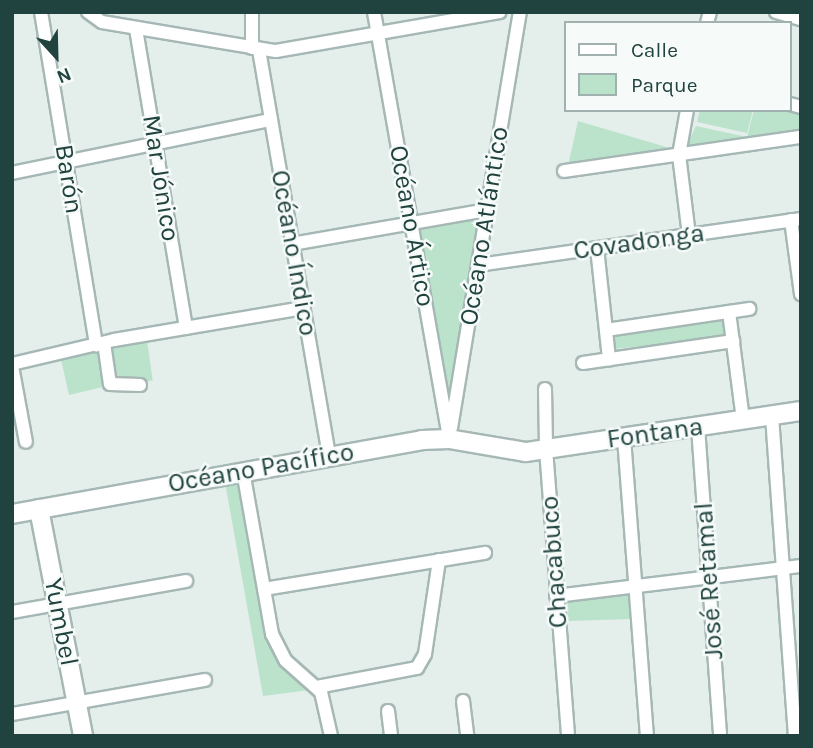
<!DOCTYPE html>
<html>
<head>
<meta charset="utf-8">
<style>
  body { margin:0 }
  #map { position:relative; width:813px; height:748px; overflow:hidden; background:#e4efec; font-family:Karla,sans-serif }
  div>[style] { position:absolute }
  .green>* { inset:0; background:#bbe2cb; transform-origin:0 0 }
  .roads { filter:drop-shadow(2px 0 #a6b8b5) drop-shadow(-2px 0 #a6b8b5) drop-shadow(0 2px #a6b8b5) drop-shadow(0 -2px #a6b8b5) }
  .street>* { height:12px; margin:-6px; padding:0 6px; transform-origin:6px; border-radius:6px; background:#fff }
  .secondary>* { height:18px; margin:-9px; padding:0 9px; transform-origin:9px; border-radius:9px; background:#fff }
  span { translate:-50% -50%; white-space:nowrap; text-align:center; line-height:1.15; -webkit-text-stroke:5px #f6fbf9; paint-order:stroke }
  .street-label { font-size:26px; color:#21433f }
  .frame { position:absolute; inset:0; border:14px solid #21433f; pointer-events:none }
  .legend { position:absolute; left:564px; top:21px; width:228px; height:91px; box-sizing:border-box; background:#f6fbf9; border:2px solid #a1b1af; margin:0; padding:9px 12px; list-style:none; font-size:21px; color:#21433f }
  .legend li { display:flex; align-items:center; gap:14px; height:35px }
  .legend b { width:35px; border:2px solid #a1b1af }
  .north { position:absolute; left:21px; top:21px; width:70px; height:70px; -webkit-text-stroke:5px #f6fbf9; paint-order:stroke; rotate:158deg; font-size:19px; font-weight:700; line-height:28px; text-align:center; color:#21433f }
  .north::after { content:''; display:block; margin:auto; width:24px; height:32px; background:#21433f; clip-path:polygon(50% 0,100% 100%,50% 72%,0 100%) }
</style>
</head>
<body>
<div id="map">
  <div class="green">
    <i style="clip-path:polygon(700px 110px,753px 110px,747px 133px,697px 122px)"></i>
    <i style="clip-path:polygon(754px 110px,801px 111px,801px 134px,684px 151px,696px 126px,747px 137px)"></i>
    <i style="clip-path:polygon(578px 121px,673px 149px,568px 166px)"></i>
    <i style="clip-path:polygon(481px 216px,450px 421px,415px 226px)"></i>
    <i style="left:727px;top:317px;width:20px;height:116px;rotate:84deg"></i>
    <i style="left:147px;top:340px;width:41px;height:40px;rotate:82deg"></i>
    <i style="clip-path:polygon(101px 347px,107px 386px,69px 395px,61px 359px)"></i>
    <i style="clip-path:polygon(239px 479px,270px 645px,281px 665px,309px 690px,263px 696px,225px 482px)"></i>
    <i style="left:629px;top:593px;width:26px;height:67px;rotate:88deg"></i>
  </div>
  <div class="roads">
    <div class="street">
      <i style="left:41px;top:12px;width:338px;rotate:80.6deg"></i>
      <i style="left:88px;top:12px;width:17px;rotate:36deg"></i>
      <i style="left:102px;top:22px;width:176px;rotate:9.5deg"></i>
      <i style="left:276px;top:51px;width:227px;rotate:-9.9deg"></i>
      <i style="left:374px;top:12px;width:434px;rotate:80deg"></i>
      <i style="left:776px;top:12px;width:26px;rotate:16deg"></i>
      <i style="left:707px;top:23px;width:11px;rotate:-75deg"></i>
      <i style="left:136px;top:29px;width:303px;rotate:80.5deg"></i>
      <i style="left:252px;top:48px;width:36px;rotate:-90deg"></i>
      <i style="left:259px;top:50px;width:412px;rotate:80.2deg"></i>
      <i style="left:790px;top:104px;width:11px;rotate:15deg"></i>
      <i style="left:687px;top:110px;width:46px;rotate:100.1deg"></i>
      <i style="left:679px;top:155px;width:81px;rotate:82.9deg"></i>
      <i style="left:564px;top:171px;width:239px;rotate:-8.2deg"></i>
      <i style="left:12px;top:173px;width:264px;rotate:-11.6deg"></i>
      <i style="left:791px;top:220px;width:75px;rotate:82.3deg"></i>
      <i style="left:292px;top:244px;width:197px;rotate:-9.9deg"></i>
      <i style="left:597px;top:248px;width:112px;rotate:83.8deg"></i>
      <i style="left:478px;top:265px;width:326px;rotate:-8.1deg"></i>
      <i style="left:729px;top:312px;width:109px;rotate:82.6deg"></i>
      <i style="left:606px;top:330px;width:145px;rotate:-8.4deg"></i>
      <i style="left:104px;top:343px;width:41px;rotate:81.7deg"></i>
      <i style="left:110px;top:384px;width:30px;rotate:2deg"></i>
      <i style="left:583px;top:363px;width:152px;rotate:-8.3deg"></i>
      <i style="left:12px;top:364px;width:105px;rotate:-13.2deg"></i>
      <i style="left:114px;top:340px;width:192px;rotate:-9.6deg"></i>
      <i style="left:12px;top:366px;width:77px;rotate:79.6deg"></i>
      <i style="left:545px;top:389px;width:60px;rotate:89deg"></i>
      <i style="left:546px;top:449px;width:288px;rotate:85.6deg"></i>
      <i style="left:772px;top:416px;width:321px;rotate:85.9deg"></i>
      <i style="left:698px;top:427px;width:310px;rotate:85.9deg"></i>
      <i style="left:451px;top:428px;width:422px;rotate:-80.6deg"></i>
      <i style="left:624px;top:438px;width:299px;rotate:85.6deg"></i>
      <i style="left:243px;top:471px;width:166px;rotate:79.9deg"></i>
      <i style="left:272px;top:634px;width:30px;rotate:63deg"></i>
      <i style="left:286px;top:661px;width:47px;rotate:41.5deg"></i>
      <i style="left:321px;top:692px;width:45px;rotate:77.2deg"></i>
      <i style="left:264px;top:589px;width:224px;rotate:-9.3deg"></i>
      <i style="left:556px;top:596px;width:247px;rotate:-7deg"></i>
      <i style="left:12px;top:612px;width:177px;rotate:-10.1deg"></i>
      <i style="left:317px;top:687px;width:102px;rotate:-10.8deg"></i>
      <i style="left:417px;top:668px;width:16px;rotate:-60deg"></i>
      <i style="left:425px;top:654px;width:95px;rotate:-81.5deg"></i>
      <i style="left:463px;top:701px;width:35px;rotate:83deg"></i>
      <i style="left:388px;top:711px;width:25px;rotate:83deg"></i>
      <i style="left:12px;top:714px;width:196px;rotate:-10deg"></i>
    </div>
    <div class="secondary">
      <i style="left:39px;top:509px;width:231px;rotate:79deg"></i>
      <i style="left:12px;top:514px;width:417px;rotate:-10.2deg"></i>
      <i style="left:422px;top:440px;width:27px;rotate:-2deg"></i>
      <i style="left:449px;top:439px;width:78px;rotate:9.6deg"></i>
      <i style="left:526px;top:452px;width:278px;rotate:-8.5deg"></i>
    </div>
  </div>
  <div class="street-label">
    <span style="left:161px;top:178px;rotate:81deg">Mar Jónico</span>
    <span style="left:69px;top:179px;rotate:81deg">Barón</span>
    <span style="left:412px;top:226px;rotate:80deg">Océano Ártico</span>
    <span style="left:484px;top:226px;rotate:-81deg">Océano Atlántico</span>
    <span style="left:639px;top:242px;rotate:-8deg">Covadonga</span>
    <span style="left:294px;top:253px;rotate:80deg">Océano Índico</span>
    <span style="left:655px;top:433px;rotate:-8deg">Fontana</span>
    <span style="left:261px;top:468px;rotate:-10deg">Océano Pacífico</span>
    <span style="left:554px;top:562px;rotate:-94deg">Chacabuco</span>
    <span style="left:709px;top:581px;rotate:-94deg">José Retamal</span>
    <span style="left:61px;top:622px;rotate:79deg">Yumbel</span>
  </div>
  <div class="frame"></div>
  <ul class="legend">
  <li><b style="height:9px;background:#fff"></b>Calle</li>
  <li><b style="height:19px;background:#bbe2cb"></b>Parque</li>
  </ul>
  <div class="north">N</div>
</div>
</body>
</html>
